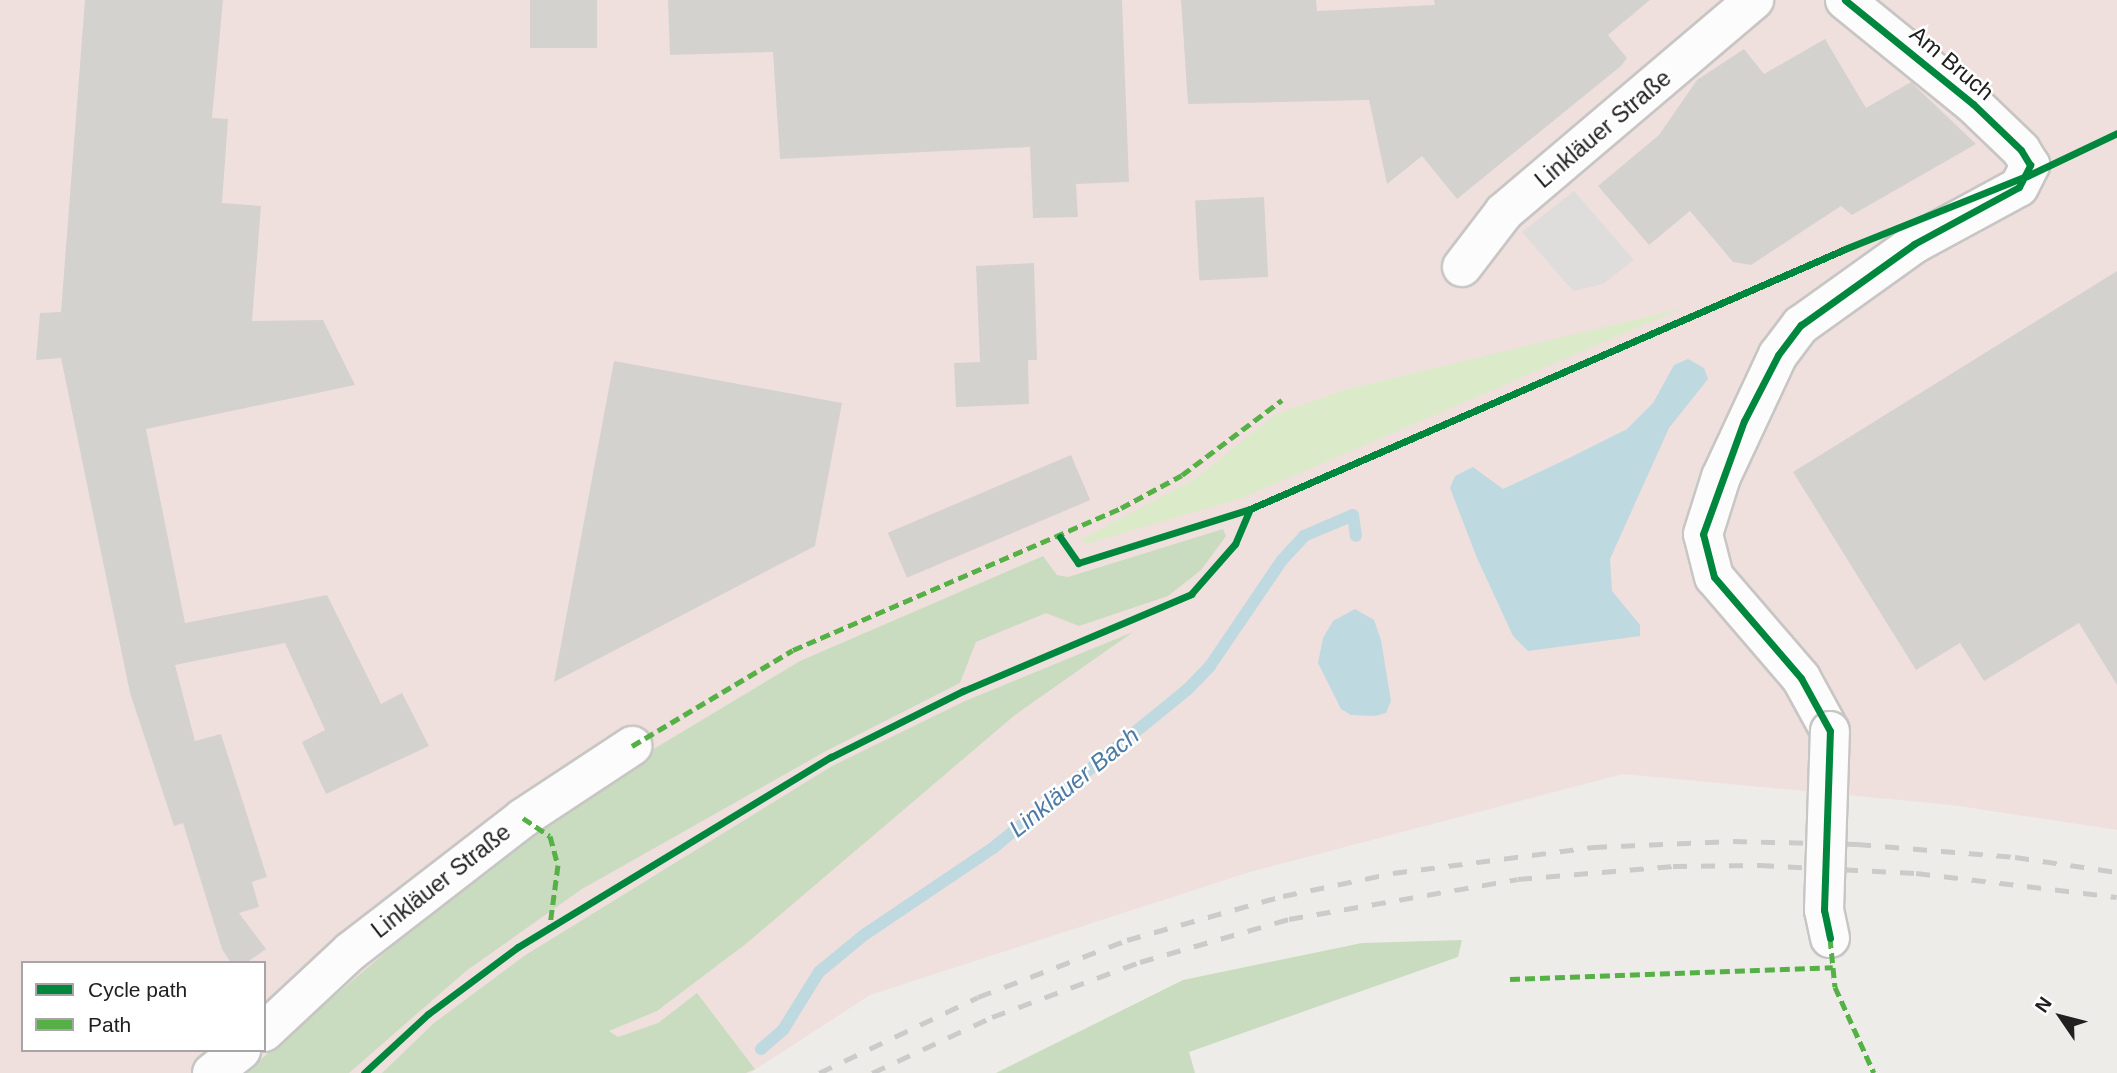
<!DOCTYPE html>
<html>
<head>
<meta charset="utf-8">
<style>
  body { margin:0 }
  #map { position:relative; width:2117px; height:1073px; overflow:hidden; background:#eeece8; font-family:Helvetica,sans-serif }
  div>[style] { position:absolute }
  .commercial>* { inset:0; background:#efe0de }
  .grass>* { inset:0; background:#dbeac8 }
  .forest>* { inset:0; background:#cadcbf }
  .parking>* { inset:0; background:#dedddc }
  .water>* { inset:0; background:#bed9e0 }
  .stream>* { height:12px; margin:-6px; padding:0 6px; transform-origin:6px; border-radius:6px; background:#bed9e0 }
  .building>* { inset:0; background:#d4d2cf; transform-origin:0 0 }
  .roads { filter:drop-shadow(2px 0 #c7c6c4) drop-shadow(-2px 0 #c7c6c4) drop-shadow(0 2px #c7c6c4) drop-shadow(0 -2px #c7c6c4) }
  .minor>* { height:38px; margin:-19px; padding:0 19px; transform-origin:19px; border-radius:19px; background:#fcfcfc }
  .rail>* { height:5px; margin-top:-2.5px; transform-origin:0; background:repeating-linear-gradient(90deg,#cbcbca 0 14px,transparent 0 28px) }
  .bridges { filter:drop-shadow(2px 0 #c7c6c4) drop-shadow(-2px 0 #c7c6c4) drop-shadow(0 2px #c7c6c4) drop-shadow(0 -2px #c7c6c4) }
  .minor-bridge>* { height:38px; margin:-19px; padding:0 19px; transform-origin:19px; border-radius:19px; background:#fcfcfc }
  .quiet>* { height:5px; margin-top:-2.5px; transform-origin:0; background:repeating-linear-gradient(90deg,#55b145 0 10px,transparent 0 15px) }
  .cycleway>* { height:7px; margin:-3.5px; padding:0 3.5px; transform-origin:3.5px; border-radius:3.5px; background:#00873e }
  span { translate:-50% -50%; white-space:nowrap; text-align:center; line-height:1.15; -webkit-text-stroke:5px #fff; paint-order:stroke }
  .street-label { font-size:23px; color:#202020 }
  .water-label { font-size:24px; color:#4c7aa4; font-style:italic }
  .legend { position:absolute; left:21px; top:961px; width:245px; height:91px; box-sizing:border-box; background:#fff; border:2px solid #a6a6a6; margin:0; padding:9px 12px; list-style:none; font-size:21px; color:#202020 }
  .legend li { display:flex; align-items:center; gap:14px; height:35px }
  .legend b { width:35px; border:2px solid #a6a6a6 }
  .north { position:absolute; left:2026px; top:982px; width:70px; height:70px; -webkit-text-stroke:5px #fff; paint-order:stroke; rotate:305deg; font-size:19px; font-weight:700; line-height:28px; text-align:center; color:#202020 }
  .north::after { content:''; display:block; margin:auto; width:24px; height:32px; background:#202020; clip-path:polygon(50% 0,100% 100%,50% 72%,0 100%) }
</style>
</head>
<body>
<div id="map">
  <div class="commercial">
    <i style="clip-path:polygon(evenodd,0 0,2117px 0,2117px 830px,1952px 805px,1623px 774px,1250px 872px,870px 995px,750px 1073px,0 1073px,0 0,23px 963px,264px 963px,264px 1050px,23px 1050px,23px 963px)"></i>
  </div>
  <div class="grass">
    <i style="clip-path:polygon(1683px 308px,1242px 498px,1086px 544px,1082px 539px,1195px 479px,1276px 414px,1348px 389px)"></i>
  </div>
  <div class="forest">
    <i style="clip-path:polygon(1223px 529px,1226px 536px,1201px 570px,1168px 596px,1079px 626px,1046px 613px,976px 642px,960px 683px,828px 750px,582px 889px,466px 971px,349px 1073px,245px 1073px,438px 907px,642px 756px,800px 661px,1043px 556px,1057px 575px,1068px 577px)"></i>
    <i style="clip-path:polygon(1133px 632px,1015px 715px,747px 943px,657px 1011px,609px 1031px,618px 1037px,658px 1023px,697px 993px,755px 1069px,746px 1073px,382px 1073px,434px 1023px,524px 956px,832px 766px,965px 701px)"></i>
    <i style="clip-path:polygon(1462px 940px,1458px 957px,1189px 1052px,1195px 1073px,996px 1073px,1183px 980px,1362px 943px)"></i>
  </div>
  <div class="parking">
    <i style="clip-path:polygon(1574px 191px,1634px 260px,1603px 284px,1573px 291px,1522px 232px)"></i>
  </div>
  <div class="water">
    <i style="clip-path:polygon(1688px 359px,1704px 368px,1708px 379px,1669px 428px,1610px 559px,1612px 591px,1640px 625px,1640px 636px,1528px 651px,1513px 636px,1477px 558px,1450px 488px,1455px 476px,1473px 467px,1503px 489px,1569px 458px,1627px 429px,1653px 403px,1674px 365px)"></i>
    <i style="clip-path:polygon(1355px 609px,1374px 620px,1381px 640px,1391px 701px,1386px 713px,1375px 716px,1351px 715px,1341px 709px,1318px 663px,1323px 638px,1333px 621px)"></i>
  </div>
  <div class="stream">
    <i style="left:761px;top:1049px;width:29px;rotate:-41deg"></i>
    <i style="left:783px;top:1030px;width:68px;rotate:-58.2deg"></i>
    <i style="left:819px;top:972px;width:58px;rotate:-39.4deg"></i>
    <i style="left:864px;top:935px;width:156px;rotate:-34deg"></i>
    <i style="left:993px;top:848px;width:250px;rotate:-39.2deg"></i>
    <i style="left:1187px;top:690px;width:33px;rotate:-46deg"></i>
    <i style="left:1210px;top:666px;width:128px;rotate:-55.8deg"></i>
    <i style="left:1282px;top:560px;width:33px;rotate:-47deg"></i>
    <i style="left:1304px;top:536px;width:53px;rotate:-23.2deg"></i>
    <i style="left:1353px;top:515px;width:21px;rotate:82deg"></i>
  </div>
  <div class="building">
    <i style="clip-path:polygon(85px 0,223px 0,212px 118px,228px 119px,222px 203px,261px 206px,252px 321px,323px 320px,355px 385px,146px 429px,185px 623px,327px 595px,381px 704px,402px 693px,429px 746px,326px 794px,302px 742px,325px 730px,285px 643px,175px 665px,195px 741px,221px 734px,267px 877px,252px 882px,259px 907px,239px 913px,266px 949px,246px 963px,231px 963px,222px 949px,183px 823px,174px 826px,130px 693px,61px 358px,36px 360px,40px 313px,61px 312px)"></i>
    <i style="left:530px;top:0;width:67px;height:48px"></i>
    <i style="clip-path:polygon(668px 0,1122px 0,1129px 182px,1076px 184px,1078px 217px,1033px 218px,1030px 147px,780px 159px,773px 52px,670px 55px)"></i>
    <i style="clip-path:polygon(1181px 0,1316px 0,1317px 11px,1435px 5px,1434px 0,1650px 0,1608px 35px,1627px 58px,1621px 66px,1457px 199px,1422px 156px,1387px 184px,1369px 100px,1188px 104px)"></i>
    <i style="clip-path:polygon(1825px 39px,1866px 108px,1911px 82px,1976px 144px,1852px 215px,1841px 206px,1751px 265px,1733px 262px,1690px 211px,1649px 245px,1598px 186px,1659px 135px,1697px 80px,1744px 49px,1764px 74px)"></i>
    <i style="left:1264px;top:197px;width:80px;height:69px;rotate:87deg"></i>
    <i style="clip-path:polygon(1034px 263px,1037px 360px,1028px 360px,1029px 404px,956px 407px,954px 363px,980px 362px,976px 266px)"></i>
    <i style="clip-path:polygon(2117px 271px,2117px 685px,2079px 623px,1984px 681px,1960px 643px,1916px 670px,1793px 472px)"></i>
    <i style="clip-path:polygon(614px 361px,842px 403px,815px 546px,554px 682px)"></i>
    <i style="left:1071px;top:455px;width:49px;height:199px;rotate:67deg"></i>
  </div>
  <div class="roads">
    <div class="minor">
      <i style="left:1462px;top:267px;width:69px;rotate:-52.6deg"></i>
      <i style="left:1504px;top:212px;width:328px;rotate:-40.3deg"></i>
      <i style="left:1830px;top:731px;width:60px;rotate:-118.7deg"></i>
      <i style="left:1801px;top:678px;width:133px;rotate:-130.7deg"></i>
      <i style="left:1714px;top:577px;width:44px;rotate:-104.3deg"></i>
      <i style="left:1703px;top:534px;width:60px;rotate:-72.5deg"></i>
      <i style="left:1721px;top:477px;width:135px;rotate:-65deg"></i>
      <i style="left:1778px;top:355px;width:38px;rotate:-53deg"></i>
      <i style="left:1801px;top:325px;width:139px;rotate:-35.6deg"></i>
      <i style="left:1914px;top:244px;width:119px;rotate:-28.5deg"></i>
      <i style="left:2019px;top:187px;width:25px;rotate:-63deg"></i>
      <i style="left:2030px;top:165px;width:17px;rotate:-121deg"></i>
      <i style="left:2021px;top:150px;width:66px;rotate:-136.2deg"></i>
      <i style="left:1973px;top:104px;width:165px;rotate:-140.9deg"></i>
      <i style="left:264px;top:1032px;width:119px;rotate:-43deg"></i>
      <i style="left:351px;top:951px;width:217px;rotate:-37.7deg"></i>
      <i style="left:523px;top:818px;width:131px;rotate:-33.4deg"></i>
      <i style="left:212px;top:1073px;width:37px;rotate:-38deg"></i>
    </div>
  </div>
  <div class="rail">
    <i style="left:819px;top:1073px;width:176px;rotate:-25.5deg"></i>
    <i style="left:978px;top:997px;width:160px;rotate:-20.9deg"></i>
    <i style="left:1127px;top:940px;width:162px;rotate:-15.8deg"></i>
    <i style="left:1283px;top:896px;width:112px;rotate:-11.8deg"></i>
    <i style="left:1393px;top:873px;width:202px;rotate:-7.4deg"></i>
    <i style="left:1593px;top:847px;width:140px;rotate:-2.5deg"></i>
    <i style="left:1733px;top:841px;width:124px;rotate:1.4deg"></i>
    <i style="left:1857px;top:844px;width:159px;rotate:4.7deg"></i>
    <i style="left:2015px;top:857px;width:103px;rotate:8.4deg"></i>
    <i style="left:872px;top:1073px;width:132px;rotate:-25deg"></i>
    <i style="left:992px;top:1017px;width:158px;rotate:-20.4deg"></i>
    <i style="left:1140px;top:962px;width:155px;rotate:-16.1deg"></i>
    <i style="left:1289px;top:919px;width:232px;rotate:-9.9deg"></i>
    <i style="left:1518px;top:879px;width:156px;rotate:-4.8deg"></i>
    <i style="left:1673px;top:866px;width:87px;rotate:-0.7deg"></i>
    <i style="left:1760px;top:865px;width:156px;rotate:2.9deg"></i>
    <i style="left:1916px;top:873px;width:202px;rotate:6.8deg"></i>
  </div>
  <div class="bridges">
    <div class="minor-bridge">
      <i style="left:1830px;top:938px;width:29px;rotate:-102deg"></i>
      <i style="left:1824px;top:910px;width:179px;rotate:-88.1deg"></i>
    </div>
  </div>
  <div class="quiet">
    <i style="left:632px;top:746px;width:187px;rotate:-30.8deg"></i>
    <i style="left:793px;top:650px;width:357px;rotate:-23.4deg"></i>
    <i style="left:1121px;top:508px;width:69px;rotate:-28.4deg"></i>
    <i style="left:1182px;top:475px;width:125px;rotate:-36.9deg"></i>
    <i style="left:523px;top:818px;width:32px;rotate:34deg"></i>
    <i style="left:550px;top:836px;width:30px;rotate:75deg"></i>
    <i style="left:558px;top:865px;width:61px;rotate:97.6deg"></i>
    <i style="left:1830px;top:938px;width:49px;rotate:84.2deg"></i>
    <i style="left:1835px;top:987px;width:94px;rotate:65.6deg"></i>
    <i style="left:1510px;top:979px;width:323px;rotate:-2.1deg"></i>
  </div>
  <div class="cycleway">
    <i style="left:1060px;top:537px;width:32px;rotate:55deg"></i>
    <i style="left:1078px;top:563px;width:180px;rotate:-17.4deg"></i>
    <i style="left:1830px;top:938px;width:29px;rotate:-102deg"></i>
    <i style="left:1824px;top:910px;width:179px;rotate:-88.1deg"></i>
    <i style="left:1830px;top:731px;width:60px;rotate:-118.7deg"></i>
    <i style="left:1801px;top:678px;width:133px;rotate:-130.7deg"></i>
    <i style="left:1714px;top:577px;width:44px;rotate:-104.3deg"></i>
    <i style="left:1703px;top:534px;width:120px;rotate:-70.1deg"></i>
    <i style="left:1744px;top:421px;width:74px;rotate:-62.7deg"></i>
    <i style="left:1778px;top:355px;width:38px;rotate:-53deg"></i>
    <i style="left:1801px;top:325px;width:139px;rotate:-35.6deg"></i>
    <i style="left:1914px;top:244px;width:119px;rotate:-28.5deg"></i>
    <i style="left:2019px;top:187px;width:25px;rotate:-63deg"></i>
    <i style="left:2030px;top:165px;width:17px;rotate:-121deg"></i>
    <i style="left:2021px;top:150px;width:66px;rotate:-136.2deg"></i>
    <i style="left:1973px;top:104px;width:165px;rotate:-140.9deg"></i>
    <i style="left:364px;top:1073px;width:87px;rotate:-42.7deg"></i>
    <i style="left:428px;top:1014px;width:112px;rotate:-36.7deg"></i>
    <i style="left:518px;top:947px;width:366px;rotate:-31.3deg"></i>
    <i style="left:831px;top:757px;width:148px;rotate:-26.6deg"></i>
    <i style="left:963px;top:691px;width:248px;rotate:-23deg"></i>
    <i style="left:1191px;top:594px;width:67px;rotate:-48.7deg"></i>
    <i style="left:1235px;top:544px;width:38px;rotate:-67deg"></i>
    <i style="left:1250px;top:509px;width:649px;rotate:-23.6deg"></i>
    <i style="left:1845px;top:249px;width:196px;rotate:-21.9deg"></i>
    <i style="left:2027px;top:176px;width:100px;rotate:-25.5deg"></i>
  </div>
  <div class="street-label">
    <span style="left:1952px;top:63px;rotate:40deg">Am Bruch</span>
    <span style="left:1603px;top:129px;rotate:-40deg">Linkläuer Straße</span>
    <span style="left:441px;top:881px;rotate:-38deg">Linkläuer Straße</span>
  </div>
  <div class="water-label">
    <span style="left:1074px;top:782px;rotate:-39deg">Linkläuer Bach</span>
  </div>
  <ul class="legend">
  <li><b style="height:9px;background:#00873e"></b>Cycle path</li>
  <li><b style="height:9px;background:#55b145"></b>Path</li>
  </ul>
  <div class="north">N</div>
</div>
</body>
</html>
